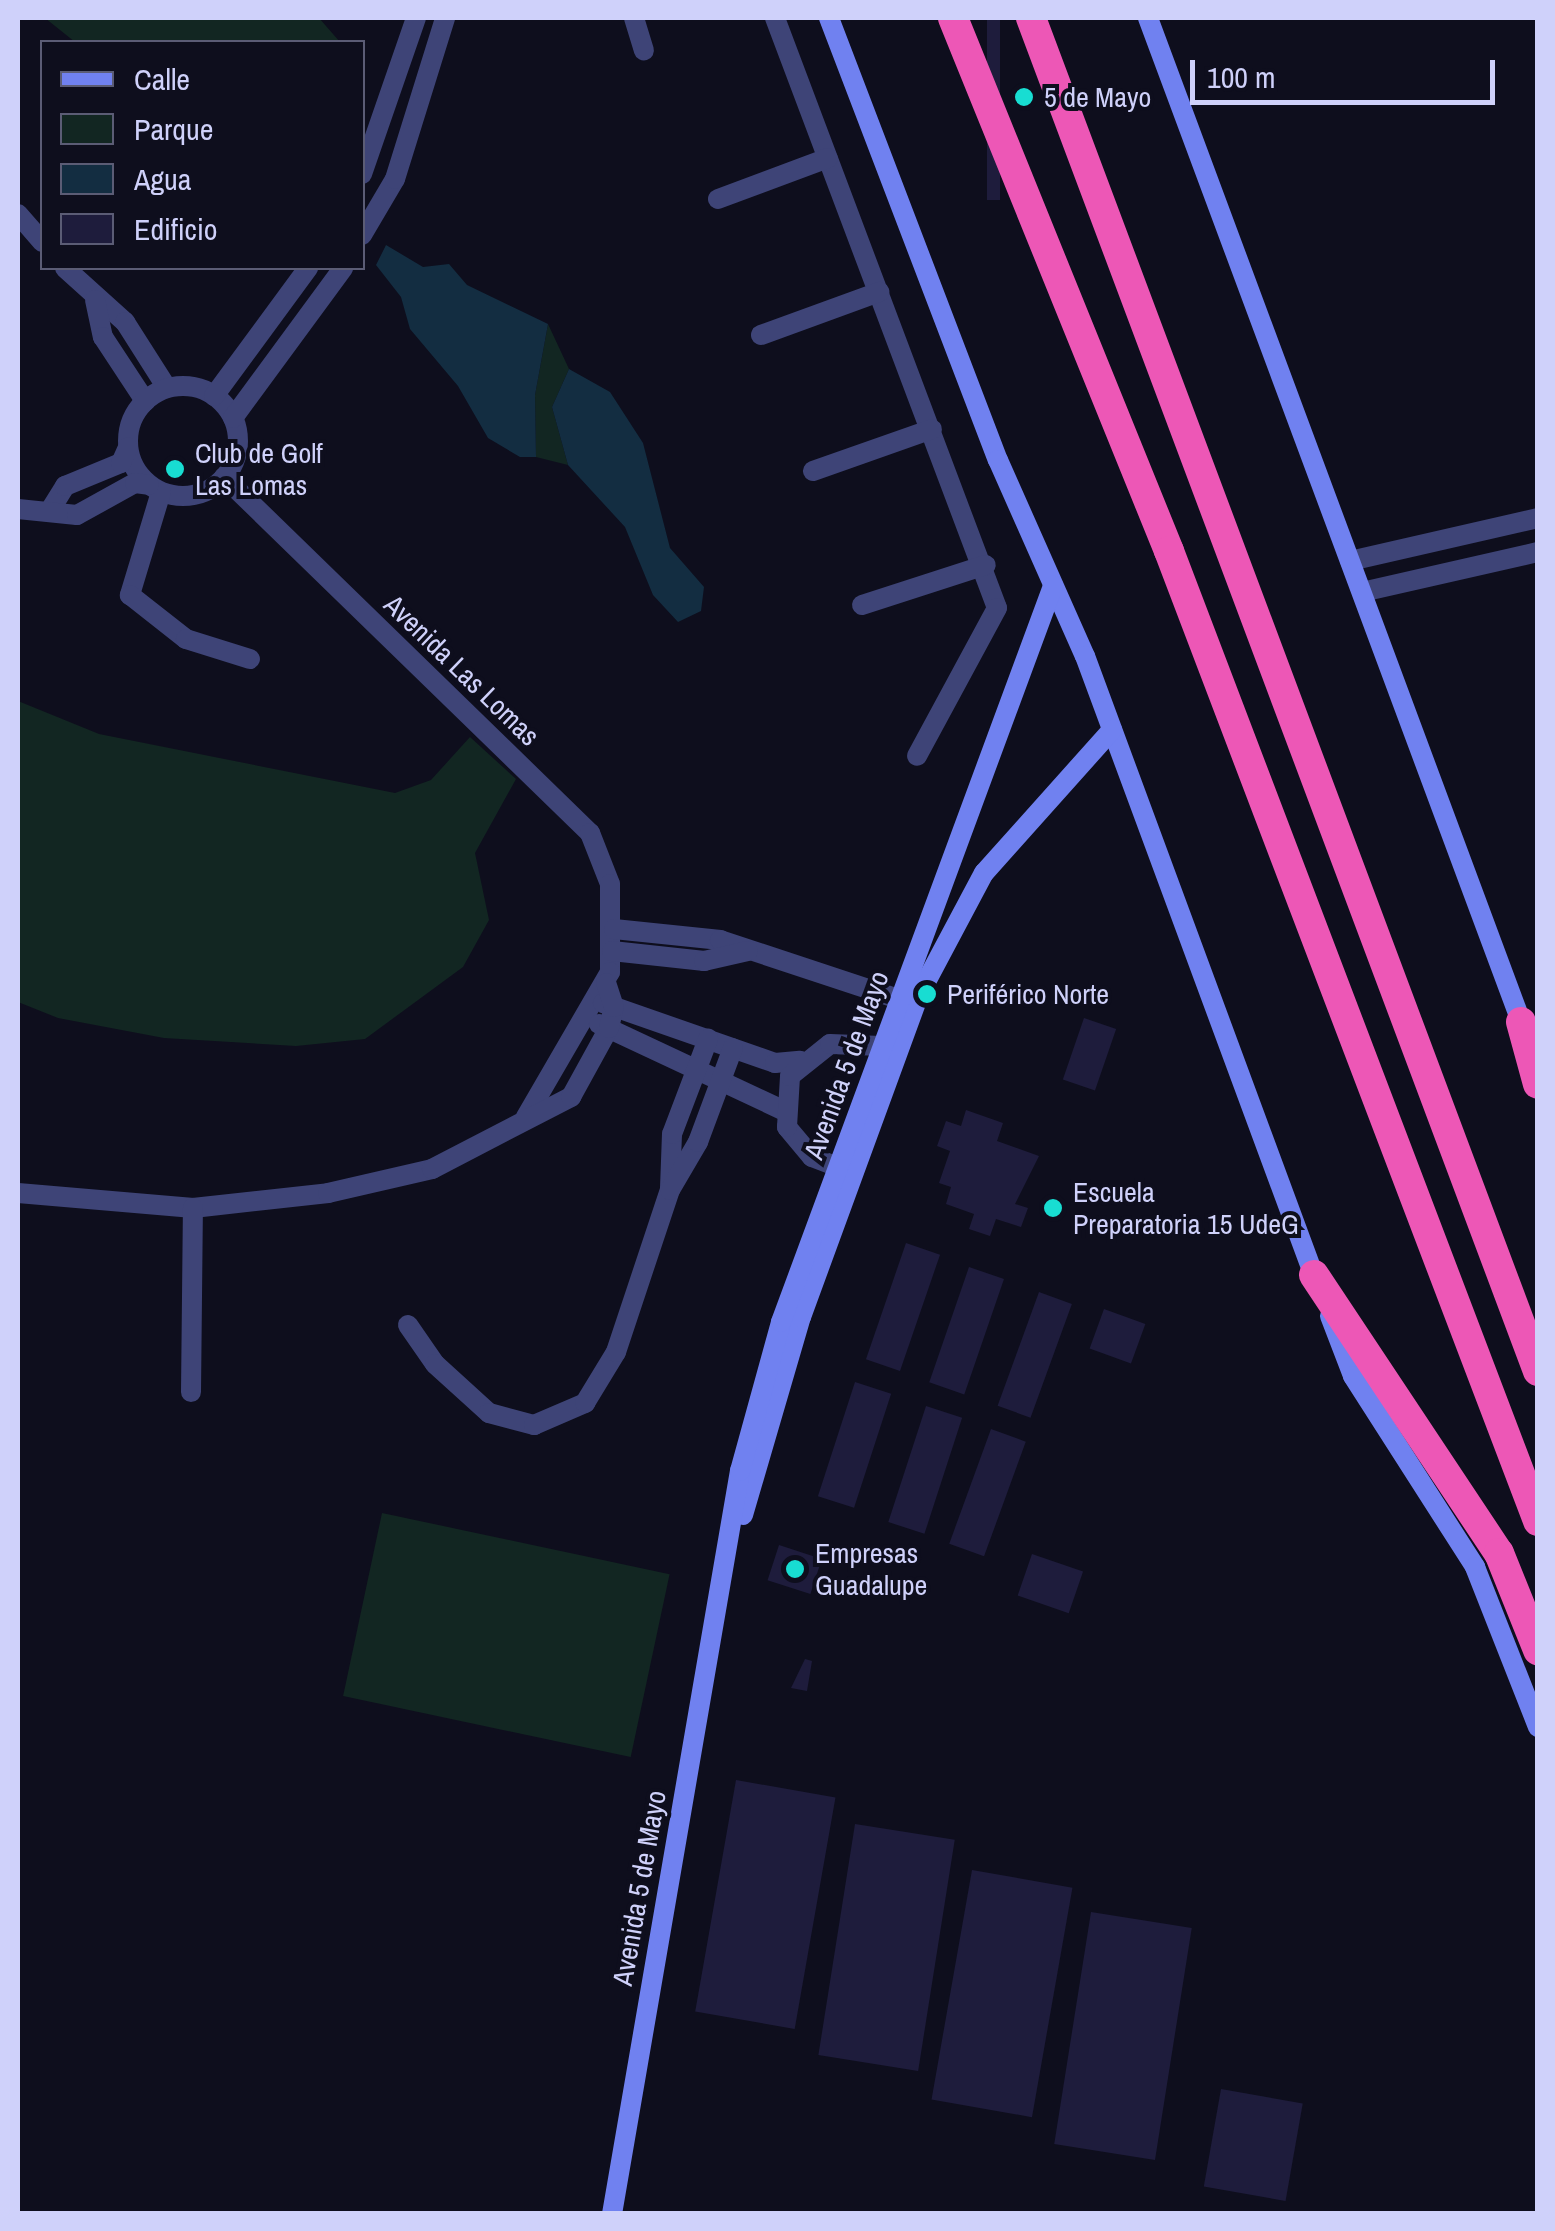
<!DOCTYPE html>
<html>
<head>
<meta charset="utf-8">
<style>
  body { margin:0 }
  #map { position:relative; width:1555px; height:2231px; overflow:hidden; background:#0e0e1d; font-family:"Archivo Narrow",sans-serif }
  div>[style] { position:absolute }
  .green>* { inset:0; background:#122622; transform-origin:0 0 }
  .water>* { inset:0; background:#132d41 }
  .building>* { inset:0; background:#1e1c3c; transform-origin:0 0 }
  .minor>* { height:20px; margin:-10px; padding:0 10px; transform-origin:10px; border-radius:10px; background:#3e4477 }
  .minor>.ring { margin:-10px; padding:0; box-sizing:content-box; background:none; border:20px solid #3e4477; border-radius:50% }
  .tertiary>* { height:20px; margin:-10px; padding:0 10px; transform-origin:10px; border-radius:10px; background:#3e4477 }
  .secondary>* { height:20px; margin:-10px; padding:0 10px; transform-origin:10px; border-radius:10px; background:#7081f0 }
  .motorway>* { height:30px; margin:-15px; padding:0 15px; transform-origin:15px; border-radius:15px; background:#ed57b6 }
  .dots>* { width:28px; height:28px; translate:-50% -50%; box-sizing:border-box; border:5px solid #0e0e1d; border-radius:50% }
  span { translate:-50% -50%; white-space:nowrap; text-align:center; line-height:1.15; -webkit-text-stroke:8px #0e0e1d; paint-order:stroke }
  .poi-label { font-size:28px; color:#cfd1fa }
  .left { translate:0 -50%; text-align:left }
  .street-label { font-size:28px; color:#cfd1fa }
  .frame { position:absolute; inset:0; border:20px solid #cfd1fa; pointer-events:none }
  .legend { position:absolute; left:40px; top:40px; width:325px; height:230px; box-sizing:border-box; background:#0e0e1d; border:2px solid #5b5c75; margin:0; padding:12px 18px; list-style:none; font-size:30px; color:#cfd1fa }
  .legend li { display:flex; align-items:center; gap:20px; height:50px }
  .legend b { width:50px; border:2px solid #5b5c75 }
  .scale { position:absolute; left:1190px; top:60px; width:305px; height:45px; box-sizing:border-box; border:5px solid #cfd1fa; border-top:0; padding-left:12px; font-size:30px; line-height:35px; white-space:nowrap; color:#cfd1fa; -webkit-text-stroke:8px #0e0e1d; paint-order:stroke }
</style>
</head>
<body>
<div id="map">
  <div class="green">
    <i style="clip-path:polygon(45px 18px,319px 18px,340px 42px,75px 42px)"></i>
    <i style="clip-path:polygon(548px 324px,569px 369px,552px 407px,568px 465px,536px 457px,535px 395px)"></i>
    <i style="clip-path:polygon(18px 701px,99px 734px,395px 793px,431px 780px,470px 737px,516px 779px,475px 853px,489px 920px,463px 967px,365px 1039px,296px 1046px,164px 1038px,58px 1018px,18px 1002px)"></i>
    <i style="left:382px;top:1513px;width:294px;height:187px;rotate:12deg"></i>
  </div>
  <div class="water">
    <i style="clip-path:polygon(386px 245px,423px 267px,449px 264px,467px 285px,548px 324px,535px 395px,536px 457px,520px 457px,488px 438px,458px 386px,410px 329px,401px 297px,376px 265px)"></i>
    <i style="clip-path:polygon(569px 369px,610px 392px,643px 443px,670px 548px,704px 587px,701px 611px,678px 622px,653px 595px,625px 527px,568px 465px,552px 407px)"></i>
  </div>
  <div class="building">
    <i style="left:987px;top:18px;width:13px;height:182px"></i>
    <i style="left:1084px;top:1018px;width:34px;height:65px;rotate:19deg"></i>
    <i style="clip-path:polygon(966px 1110px,1003px 1123px,997px 1141px,1039px 1156px,1015px 1204px,1028px 1208px,1021px 1227px,996px 1219px,990px 1236px,969px 1229px,974px 1214px,946px 1204px,951px 1187px,939px 1183px,950px 1151px,937px 1146px,946px 1121px,961px 1126px)"></i>
    <i style="left:906px;top:1243px;width:36px;height:123px;rotate:19deg"></i>
    <i style="left:969px;top:1267px;width:37px;height:122px;rotate:19deg"></i>
    <i style="left:1039px;top:1292px;width:35px;height:121px;rotate:20deg"></i>
    <i style="left:1104px;top:1309px;width:44px;height:42px;rotate:20deg"></i>
    <i style="left:855px;top:1382px;width:38px;height:120px;rotate:18deg"></i>
    <i style="left:926px;top:1406px;width:38px;height:122px;rotate:18deg"></i>
    <i style="left:991px;top:1429px;width:37px;height:122px;rotate:20deg"></i>
    <i style="left:779px;top:1545px;width:45px;height:37px;rotate:18deg"></i>
    <i style="left:1032px;top:1554px;width:54px;height:44px;rotate:19deg"></i>
    <i style="clip-path:polygon(805px 1659px,812px 1661px,807px 1691px,791px 1688px)"></i>
    <i style="left:736px;top:1780px;width:101px;height:235px;rotate:10deg"></i>
    <i style="left:855px;top:1824px;width:101px;height:234px;rotate:9deg"></i>
    <i style="left:972px;top:1870px;width:102px;height:233px;rotate:10deg"></i>
    <i style="left:1091px;top:1912px;width:102px;height:235px;rotate:9deg"></i>
    <i style="left:1221px;top:2089px;width:83px;height:99px;rotate:10deg"></i>
  </div>
  <div class="minor">
    <i style="left:634px;top:18px;width:34px;rotate:73deg"></i>
    <i style="left:775px;top:18px;width:630px;rotate:69.38deg"></i>
    <i style="left:997px;top:608px;width:168px;rotate:118.4deg"></i>
    <i style="left:362px;top:174px;width:165px;rotate:-70.9deg"></i>
    <i style="left:718px;top:199px;width:117px;rotate:-20.4deg"></i>
    <i style="left:18px;top:214px;width:37px;rotate:49deg"></i>
    <i style="left:362px;top:235px;width:65px;rotate:-59.5deg"></i>
    <i style="left:395px;top:179px;width:169px;rotate:-72.7deg"></i>
    <i style="left:65px;top:268px;width:81px;rotate:42deg"></i>
    <i style="left:125px;top:322px;width:78px;rotate:57.5deg"></i>
    <i style="left:95px;top:300px;width:38px;rotate:78deg"></i>
    <i style="left:103px;top:337px;width:77px;rotate:56.7deg"></i>
    <i style="left:761px;top:335px;width:126px;rotate:-20deg"></i>
    <i class="ring" style="left:128px;top:386px;width:90px;height:90px"></i>
    <i style="left:214px;top:396px;width:159px;rotate:-53.7deg"></i>
    <i style="left:233px;top:418px;width:186px;rotate:-53.7deg"></i>
    <i style="left:813px;top:471px;width:126px;rotate:-19.4deg"></i>
    <i style="left:224px;top:477px;width:511px;rotate:44.21deg"></i>
    <i style="left:590px;top:833px;width:55px;rotate:68.6deg"></i>
    <i style="left:610px;top:884px;width:88px;rotate:90deg"></i>
    <i style="left:610px;top:972px;width:168px;rotate:120.1deg"></i>
    <i style="left:161px;top:492px;width:108px;rotate:106.8deg"></i>
    <i style="left:130px;top:595px;width:71px;rotate:38.2deg"></i>
    <i style="left:186px;top:639px;width:67px;rotate:17.4deg"></i>
    <i style="left:52px;top:507px;width:25px;rotate:-58deg"></i>
    <i style="left:65px;top:486px;width:61px;rotate:-22.3deg"></i>
    <i style="left:121px;top:463px;width:17px;rotate:-66deg"></i>
    <i style="left:18px;top:509px;width:59px;rotate:5.8deg"></i>
    <i style="left:77px;top:515px;width:66px;rotate:-28.9deg"></i>
    <i style="left:135px;top:483px;width:14px;rotate:8deg"></i>
    <i style="left:862px;top:605px;width:130px;rotate:-17.9deg"></i>
    <i style="left:614px;top:929px;width:107px;rotate:5.9deg"></i>
    <i style="left:720px;top:940px;width:188px;rotate:18.3deg"></i>
    <i style="left:612px;top:951px;width:93px;rotate:6.2deg"></i>
    <i style="left:704px;top:961px;width:45px;rotate:-12.8deg"></i>
    <i style="left:603px;top:1003px;width:182px;rotate:19.2deg"></i>
    <i style="left:775px;top:1063px;width:25px;rotate:-5deg"></i>
    <i style="left:599px;top:1024px;width:203px;rotate:25.1deg"></i>
    <i style="left:838px;top:1167px;width:28px;rotate:-159deg"></i>
    <i style="left:812px;top:1157px;width:39px;rotate:-130deg"></i>
    <i style="left:787px;top:1127px;width:51px;rotate:-86.6deg"></i>
    <i style="left:790px;top:1076px;width:51px;rotate:-38.7deg"></i>
    <i style="left:830px;top:1044px;width:51px;rotate:2.2deg"></i>
    <i style="left:670px;top:1188px;width:54px;rotate:-87.9deg"></i>
    <i style="left:672px;top:1134px;width:102px;rotate:-69.2deg"></i>
    <i style="left:18px;top:1193px;width:176px;rotate:4.9deg"></i>
    <i style="left:193px;top:1208px;width:136px;rotate:-6.3deg"></i>
    <i style="left:328px;top:1193px;width:107px;rotate:-13deg"></i>
    <i style="left:432px;top:1169px;width:157px;rotate:-27.4deg"></i>
    <i style="left:571px;top:1097px;width:79px;rotate:-61.2deg"></i>
    <i style="left:609px;top:1028px;width:22px;rotate:-77deg"></i>
    <i style="left:614px;top:1007px;width:25px;rotate:-108deg"></i>
    <i style="left:408px;top:1325px;width:47px;rotate:55.3deg"></i>
    <i style="left:435px;top:1364px;width:73px;rotate:42.2deg"></i>
    <i style="left:489px;top:1413px;width:47px;rotate:14.9deg"></i>
    <i style="left:534px;top:1425px;width:56px;rotate:-23.3deg"></i>
    <i style="left:585px;top:1403px;width:60px;rotate:-58.7deg"></i>
    <i style="left:616px;top:1352px;width:171px;rotate:-71.6deg"></i>
    <i style="left:670px;top:1190px;width:56px;rotate:-59.7deg"></i>
    <i style="left:698px;top:1142px;width:100px;rotate:-69.6deg"></i>
    <i style="left:191px;top:1392px;width:184px;rotate:-89.4deg"></i>
  </div>
  <div class="tertiary">
    <i style="left:1350px;top:561px;width:193px;rotate:-12.9deg"></i>
    <i style="left:1362px;top:592px;width:180px;rotate:-12.8deg"></i>
  </div>
  <div class="secondary">
    <i style="left:829px;top:18px;width:473px;rotate:69.1deg"></i>
    <i style="left:998px;top:460px;width:214px;rotate:66.1deg"></i>
    <i style="left:1085px;top:656px;width:669px;rotate:69.72deg"></i>
    <i style="left:1148px;top:18px;width:1082px;rotate:69.61deg"></i>
    <i style="left:1330px;top:1316px;width:64px;rotate:69deg"></i>
    <i style="left:1353px;top:1376px;width:227px;rotate:57.4deg"></i>
    <i style="left:1475px;top:1567px;width:172px;rotate:68.5deg"></i>
    <i style="left:743px;top:1515px;width:206px;rotate:-73.7deg"></i>
    <i style="left:801px;top:1317px;width:343px;rotate:-69.9deg"></i>
    <i style="left:919px;top:995px;width:138px;rotate:-62deg"></i>
    <i style="left:984px;top:873px;width:192px;rotate:-48.2deg"></i>
    <i style="left:612px;top:2214px;width:754px;rotate:-80.23deg"></i>
    <i style="left:740px;top:1471px;width:155px;rotate:-74.6deg"></i>
    <i style="left:781px;top:1322px;width:785px;rotate:-69.72deg"></i>
  </div>
  <div class="motorway">
    <i style="left:953px;top:18px;width:575px;rotate:67.94deg"></i>
    <i style="left:1169px;top:551px;width:1038px;rotate:69.17deg"></i>
    <i style="left:1031px;top:18px;width:1445px;rotate:69.46deg"></i>
    <i style="left:1521px;top:1022px;width:64px;rotate:74.7deg"></i>
    <i style="left:1314px;top:1275px;width:334px;rotate:56.4deg"></i>
    <i style="left:1499px;top:1553px;width:105px;rotate:68.1deg"></i>
  </div>
  <div class="dots">
    <i style="left:1024px;top:97px;background:#18ddd2"></i>
    <i style="left:175px;top:469px;background:#18ddd2"></i>
    <i style="left:927px;top:994px;background:#18ddd2"></i>
    <i style="left:1053px;top:1208px;background:#18ddd2"></i>
    <i style="left:795px;top:1569px;background:#18ddd2"></i>
  </div>
  <div class="poi-label">
    <span class="left" style="left:1044px;top:97px">5 de Mayo</span>
    <span class="left" style="left:195px;top:469px">Club de Golf<br>Las Lomas</span>
    <span class="left" style="left:947px;top:994px">Periférico Norte</span>
    <span class="left" style="left:1073px;top:1208px">Escuela<br>Preparatoria 15 UdeG</span>
    <span class="left" style="left:815px;top:1569px">Empresas<br>Guadalupe</span>
  </div>
  <div class="street-label">
    <span style="left:462px;top:670px;rotate:44deg">Avenida Las Lomas</span>
    <span style="left:846px;top:1065px;rotate:-70deg">Avenida 5 de Mayo</span>
    <span style="left:639px;top:1888px;rotate:-80deg">Avenida 5 de Mayo</span>
  </div>
  <div class="frame"></div>
  <ul class="legend">
  <li><b style="height:12px;background:#7081f0"></b>Calle</li>
  <li><b style="height:28px;background:#122622"></b>Parque</li>
  <li><b style="height:28px;background:#132d41"></b>Agua</li>
  <li><b style="height:28px;background:#1e1c3c"></b>Edificio</li>
  </ul>
  <div class="scale">100 m</div>
</div>
</body>
</html>
